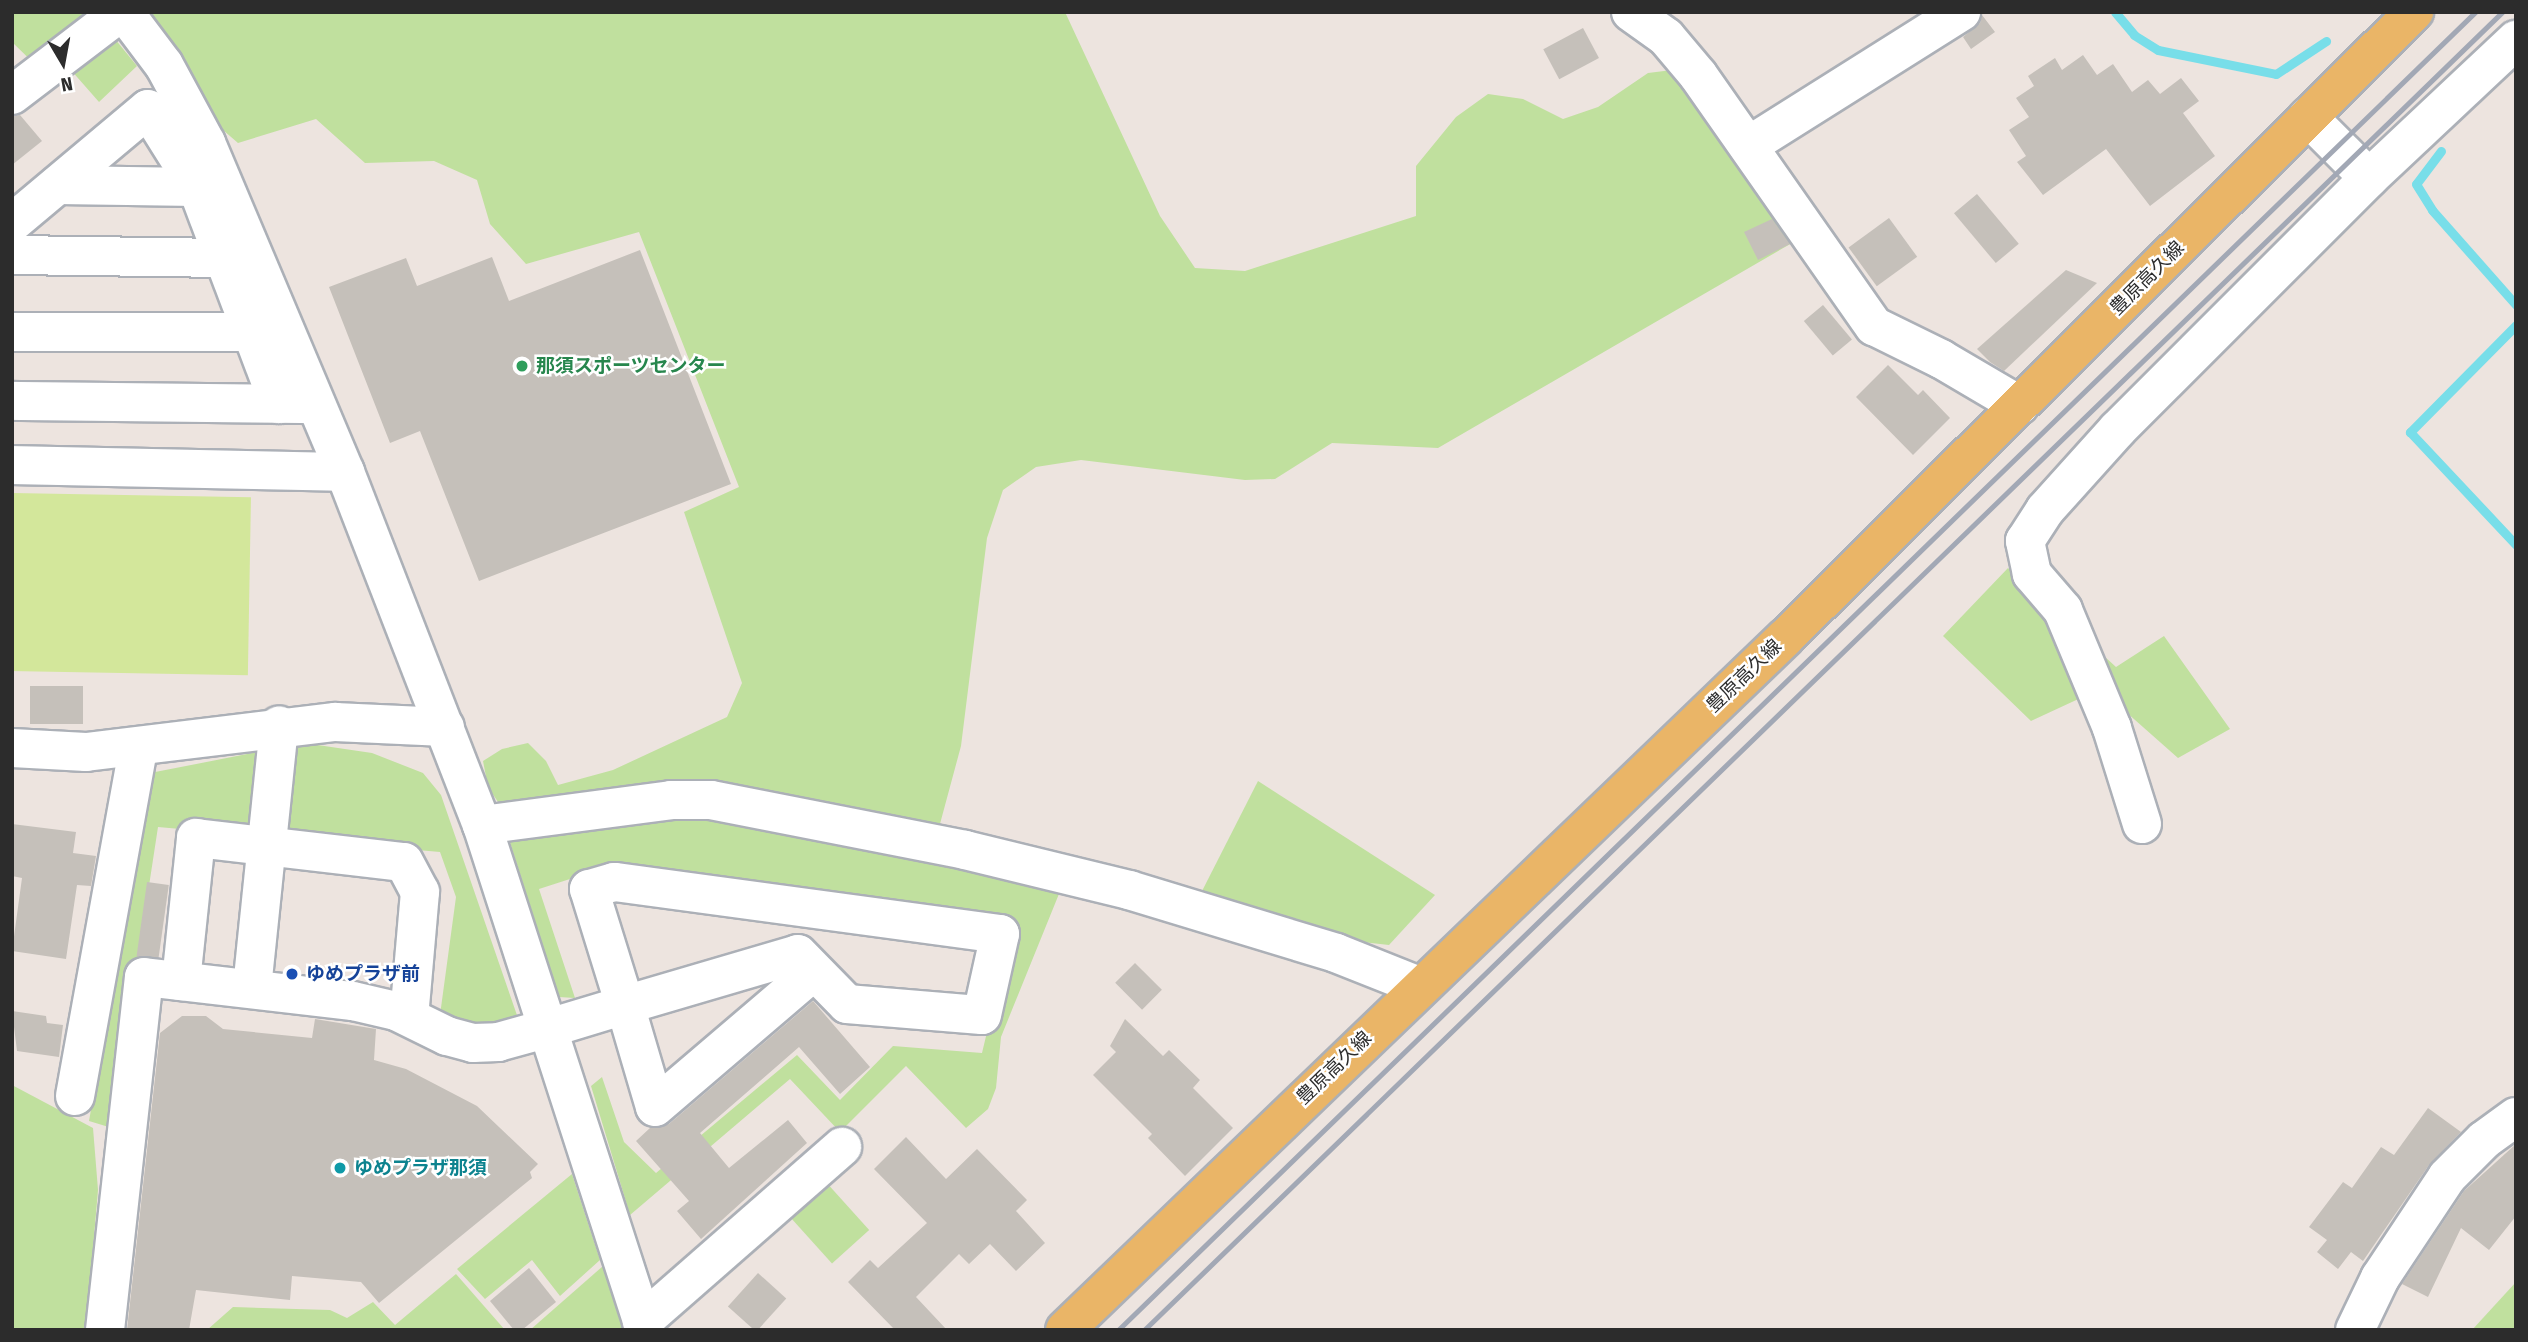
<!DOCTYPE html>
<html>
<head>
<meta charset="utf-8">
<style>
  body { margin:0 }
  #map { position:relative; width:2528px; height:1342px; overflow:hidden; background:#ede4df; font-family:"Fira Sans Condensed","Noto Sans JP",sans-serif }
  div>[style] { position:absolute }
  .green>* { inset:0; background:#c0e09e; transform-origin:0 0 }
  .pitch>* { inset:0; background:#d3e79b; transform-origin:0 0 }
  .stream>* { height:9px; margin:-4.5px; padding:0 4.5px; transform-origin:4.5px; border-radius:4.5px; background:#78dee9 }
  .building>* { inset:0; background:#c5c0ba; transform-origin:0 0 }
  .roads { filter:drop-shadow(2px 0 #acb0b7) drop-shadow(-2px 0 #acb0b7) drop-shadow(0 2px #acb0b7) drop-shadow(0 -2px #acb0b7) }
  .minor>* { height:38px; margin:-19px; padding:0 19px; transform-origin:19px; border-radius:19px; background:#fff }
  .major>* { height:38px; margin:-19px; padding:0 19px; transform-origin:19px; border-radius:19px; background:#eab567 }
  .rail>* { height:5px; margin:-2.5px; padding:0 2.5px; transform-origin:2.5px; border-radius:2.5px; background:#a2a8b5 }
  .dots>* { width:19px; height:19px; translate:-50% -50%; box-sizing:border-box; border:4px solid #fff; border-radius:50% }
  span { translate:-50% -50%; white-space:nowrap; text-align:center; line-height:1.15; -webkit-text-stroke:5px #fff; paint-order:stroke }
  .street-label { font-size:19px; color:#2c2c2c }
  .leisure-label { font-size:19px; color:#27864d; font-weight:700 }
  .left { translate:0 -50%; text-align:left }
  .transit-label { font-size:19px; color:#164399; font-weight:700 }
  .culture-label { font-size:19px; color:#0d838f; font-weight:700 }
  .frame { position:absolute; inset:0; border:14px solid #2c2c2c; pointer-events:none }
  .north { position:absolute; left:28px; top:28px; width:70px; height:70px; -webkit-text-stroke:5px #fff; paint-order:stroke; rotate:170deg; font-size:19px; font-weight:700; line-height:28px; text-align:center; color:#2c2c2c }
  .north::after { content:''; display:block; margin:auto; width:24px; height:32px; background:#2c2c2c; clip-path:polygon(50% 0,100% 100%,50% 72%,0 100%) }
</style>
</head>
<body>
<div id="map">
  <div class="green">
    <i style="clip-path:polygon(12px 12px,93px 12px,137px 66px,99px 102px,70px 69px,51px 80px,12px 42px)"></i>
    <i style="clip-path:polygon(139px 12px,1065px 12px,1160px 216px,1195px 268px,1245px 271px,1416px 216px,1416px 166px,1456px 117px,1488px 94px,1523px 99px,1563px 119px,1598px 107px,1648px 73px,1680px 69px,1792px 243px,1438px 448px,1332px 443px,1275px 479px,1245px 480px,1081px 460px,1036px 467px,1003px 490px,987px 538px,961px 746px,937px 835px,771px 795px,631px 784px,504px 811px,488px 787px,483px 761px,502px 749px,528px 743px,546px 761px,558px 785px,613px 770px,727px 717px,742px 683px,684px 512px,739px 487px,639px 232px,526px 264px,490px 224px,477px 180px,434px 161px,365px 163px,316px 119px,238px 143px,208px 117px)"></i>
    <i style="clip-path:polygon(2008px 568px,2116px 667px,2164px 636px,2230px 729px,2178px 758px,2100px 689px,2031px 721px,1943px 636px)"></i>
    <i style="clip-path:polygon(304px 743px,372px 753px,423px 773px,441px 795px,519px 1021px,474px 1030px,440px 1015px,456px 897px,440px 852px,158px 827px,112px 1128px,89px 1121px,150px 773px)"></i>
    <i style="clip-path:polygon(1258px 781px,1435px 895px,1389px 945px,1317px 937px,1199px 897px)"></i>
    <i style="clip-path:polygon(644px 818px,708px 819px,1063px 884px,1001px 1037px,996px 1088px,988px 1109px,966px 1128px,906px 1066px,840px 1132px,790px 1079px,630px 1215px,591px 1086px,602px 1077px,624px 1142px,656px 1173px,797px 1055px,840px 1100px,893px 1046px,982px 1053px,1014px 919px,604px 868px,539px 889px,575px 998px,559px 997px,507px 833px)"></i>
    <i style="clip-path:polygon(12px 1085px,93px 1128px,98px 1190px,86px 1330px,12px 1330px)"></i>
    <i style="clip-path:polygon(572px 1174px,600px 1260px,560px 1296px,532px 1260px,485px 1299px,457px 1269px)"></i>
    <i style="left:825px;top:1181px;width:66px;height:50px;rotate:48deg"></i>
    <i style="clip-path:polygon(603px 1266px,624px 1330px,530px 1330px)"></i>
    <i style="clip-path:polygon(456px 1274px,505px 1330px,207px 1330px,233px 1307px,330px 1310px,347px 1318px,373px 1302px,395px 1325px)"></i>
    <i style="clip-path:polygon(2516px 1282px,2516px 1330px,2472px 1330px)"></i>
  </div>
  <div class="pitch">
    <i style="left:12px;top:493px;width:239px;height:178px;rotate:1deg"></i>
  </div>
  <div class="stream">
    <i style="left:2115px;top:12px;width:30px;rotate:50deg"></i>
    <i style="left:2134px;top:35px;width:28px;rotate:32deg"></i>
    <i style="left:2158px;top:50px;width:120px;rotate:11.5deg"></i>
    <i style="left:2276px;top:74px;width:60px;rotate:-33.4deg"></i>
    <i style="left:2441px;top:151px;width:41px;rotate:127.1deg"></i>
    <i style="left:2416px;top:184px;width:31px;rotate:58deg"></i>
    <i style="left:2432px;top:210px;width:127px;rotate:48.5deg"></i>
    <i style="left:2516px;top:325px;width:151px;rotate:134.7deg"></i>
    <i style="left:2410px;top:432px;width:155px;rotate:46.8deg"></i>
  </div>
  <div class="building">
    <i style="clip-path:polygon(1982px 15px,1995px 32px,1971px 49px,1963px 37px,1980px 23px)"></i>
    <i style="left:1583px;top:28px;width:34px;height:45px;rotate:62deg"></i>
    <i style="clip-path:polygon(2083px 55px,2097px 75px,2113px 64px,2132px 92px,2148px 80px,2160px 94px,2181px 78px,2199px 101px,2183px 113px,2215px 156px,2150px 206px,2106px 149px,2043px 195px,2017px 162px,2026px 156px,2009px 130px,2029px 117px,2016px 98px,2034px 86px,2028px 76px,2055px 58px,2062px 70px)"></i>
    <i style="clip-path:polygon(20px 115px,42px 141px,12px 165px,12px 116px)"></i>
    <i style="left:1977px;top:194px;width:65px;height:30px;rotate:50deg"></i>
    <i style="left:1889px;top:218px;width:48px;height:50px;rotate:54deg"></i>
    <i style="clip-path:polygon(1772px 219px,1790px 244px,1758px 260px,1744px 232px)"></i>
    <i style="clip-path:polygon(640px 250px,731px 484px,479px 581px,420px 431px,390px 443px,329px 287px,406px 258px,417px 286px,492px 257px,509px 301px)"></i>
    <i style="clip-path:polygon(2066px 270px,2097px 283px,2004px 371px,1990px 362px,1977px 349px)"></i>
    <i style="left:1823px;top:305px;width:45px;height:25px;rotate:50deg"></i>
    <i style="clip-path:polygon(1888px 365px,1918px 395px,1923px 390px,1950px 418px,1913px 455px,1856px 397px)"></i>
    <i style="left:83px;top:686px;width:38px;height:53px;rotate:90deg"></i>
    <i style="clip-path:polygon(12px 824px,76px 832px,73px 853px,96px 856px,91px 886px,77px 885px,66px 959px,12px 951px,22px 878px,12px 876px)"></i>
    <i style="left:147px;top:882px;width:22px;height:75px;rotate:8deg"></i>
    <i style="left:1135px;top:963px;width:38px;height:28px;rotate:45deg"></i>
    <i style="clip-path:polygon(813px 1001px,870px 1067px,840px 1094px,799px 1047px,700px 1133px,729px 1168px,788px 1120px,807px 1143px,701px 1239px,677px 1211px,689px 1201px,636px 1141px,650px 1128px,669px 1124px)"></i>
    <i style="clip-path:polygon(12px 1011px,46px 1016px,47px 1023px,63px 1025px,59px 1057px,17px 1051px)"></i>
    <i style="clip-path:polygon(182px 1016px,206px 1016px,223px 1029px,312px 1038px,315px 1019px,376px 1029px,374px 1060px,406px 1069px,477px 1106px,538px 1164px,530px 1172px,532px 1178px,379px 1303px,361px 1282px,292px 1276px,290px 1300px,196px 1290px,189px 1330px,127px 1330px,160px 1033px)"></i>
    <i style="clip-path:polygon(1125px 1019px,1163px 1056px,1169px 1050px,1200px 1080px,1193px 1088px,1233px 1128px,1185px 1176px,1148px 1138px,1152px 1134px,1093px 1075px,1116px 1052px,1110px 1046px)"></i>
    <i style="clip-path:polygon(2428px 1108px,2461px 1132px,2429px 1165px,2363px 1261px,2351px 1252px,2338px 1269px,2317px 1252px,2327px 1240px,2309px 1227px,2343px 1182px,2352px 1188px,2381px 1147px,2394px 1155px)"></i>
    <i style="clip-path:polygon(906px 1137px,946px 1179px,977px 1149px,1027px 1200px,1016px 1211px,1045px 1243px,1016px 1271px,990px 1244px,969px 1264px,959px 1254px,916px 1297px,947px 1330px,895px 1330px,848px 1282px,870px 1260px,878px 1268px,927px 1223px,874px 1169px)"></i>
    <i style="clip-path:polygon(2516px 1144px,2516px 1216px,2489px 1250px,2461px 1228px,2428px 1297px,2402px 1284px,2464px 1191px)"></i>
    <i style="clip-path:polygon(529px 1268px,556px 1302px,522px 1330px,514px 1330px,490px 1301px)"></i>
    <i style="left:758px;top:1273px;width:38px;height:45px;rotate:42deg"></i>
  </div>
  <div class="roads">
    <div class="minor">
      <i style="left:124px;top:12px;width:66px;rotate:53deg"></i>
      <i style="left:164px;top:65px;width:89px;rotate:61.7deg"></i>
      <i style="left:206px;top:143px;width:357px;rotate:67.1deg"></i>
      <i style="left:345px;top:472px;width:379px;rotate:68.8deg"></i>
      <i style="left:482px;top:825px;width:531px;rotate:72.11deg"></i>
      <i style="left:1631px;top:12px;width:43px;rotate:35.5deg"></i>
      <i style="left:1666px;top:37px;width:50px;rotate:49.9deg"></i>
      <i style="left:1698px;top:75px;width:307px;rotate:55deg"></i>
      <i style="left:1874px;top:326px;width:75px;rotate:26.2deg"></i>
      <i style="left:1941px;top:359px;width:91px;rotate:30.5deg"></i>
      <i style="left:12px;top:95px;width:137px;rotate:-37.3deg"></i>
      <i style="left:2308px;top:117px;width:86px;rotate:45deg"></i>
      <i style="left:1748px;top:146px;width:252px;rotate:-32.2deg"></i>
      <i style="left:58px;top:185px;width:139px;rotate:0.8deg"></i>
      <i style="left:12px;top:223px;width:177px;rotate:-40deg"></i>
      <i style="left:148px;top:109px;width:92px;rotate:57.9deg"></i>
      <i style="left:197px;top:187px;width:232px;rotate:69.3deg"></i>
      <i style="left:12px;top:255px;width:212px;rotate:0.8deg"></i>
      <i style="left:12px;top:332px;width:240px"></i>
      <i style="left:12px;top:401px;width:292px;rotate:0.6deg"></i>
      <i style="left:12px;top:465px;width:333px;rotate:1.2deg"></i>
      <i style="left:12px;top:748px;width:74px;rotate:3.1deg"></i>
      <i style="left:86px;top:752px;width:251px;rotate:-6.9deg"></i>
      <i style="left:335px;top:722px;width:110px;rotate:2.6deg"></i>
      <i style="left:2142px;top:824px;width:101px;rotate:-107.4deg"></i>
      <i style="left:2112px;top:728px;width:128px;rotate:-112.6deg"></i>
      <i style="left:2063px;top:610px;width:48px;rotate:-130.7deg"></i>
      <i style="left:2032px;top:574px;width:34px;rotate:-102deg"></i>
      <i style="left:2025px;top:541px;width:37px;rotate:-57deg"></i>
      <i style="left:2045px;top:510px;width:109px;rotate:-48deg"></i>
      <i style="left:2118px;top:429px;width:355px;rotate:-45deg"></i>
      <i style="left:2369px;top:178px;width:202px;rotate:-43.2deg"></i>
      <i style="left:482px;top:825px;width:191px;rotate:-7.5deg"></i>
      <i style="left:671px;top:800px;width:40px"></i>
      <i style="left:711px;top:800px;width:259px;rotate:11.1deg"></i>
      <i style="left:965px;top:850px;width:169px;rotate:13.7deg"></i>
      <i style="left:1129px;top:890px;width:216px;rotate:16.9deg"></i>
      <i style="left:1336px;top:953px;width:89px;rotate:21.7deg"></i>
      <i style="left:181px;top:981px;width:144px;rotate:-84deg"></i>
      <i style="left:196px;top:838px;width:209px;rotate:6.6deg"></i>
      <i style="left:404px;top:862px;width:34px;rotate:62deg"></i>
      <i style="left:420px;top:892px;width:125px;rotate:95deg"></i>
      <i style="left:252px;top:988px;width:264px;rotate:-84.1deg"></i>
      <i style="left:75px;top:1096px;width:354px;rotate:-79.7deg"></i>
      <i style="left:642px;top:1322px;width:266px;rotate:-41.2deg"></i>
      <i style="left:105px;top:1330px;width:355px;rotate:-83.7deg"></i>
      <i style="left:144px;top:977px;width:210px;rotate:6.6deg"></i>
      <i style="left:353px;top:1001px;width:44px;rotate:13.1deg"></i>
      <i style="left:396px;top:1011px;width:57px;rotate:26.1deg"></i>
      <i style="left:447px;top:1036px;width:27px;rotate:15deg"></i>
      <i style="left:473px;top:1043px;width:25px;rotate:-2deg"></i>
      <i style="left:498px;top:1042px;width:53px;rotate:-15.4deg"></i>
      <i style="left:549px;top:1028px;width:79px;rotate:-16.8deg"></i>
      <i style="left:625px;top:1005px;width:180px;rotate:-16.4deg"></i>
      <i style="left:798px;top:954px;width:70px;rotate:45.6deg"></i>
      <i style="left:847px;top:1004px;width:135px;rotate:4.7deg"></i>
      <i style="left:982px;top:1015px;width:83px;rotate:-77.5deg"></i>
      <i style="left:1000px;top:934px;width:389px;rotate:-172.3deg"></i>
      <i style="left:614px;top:882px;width:26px;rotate:164deg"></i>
      <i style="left:589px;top:889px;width:121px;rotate:72.8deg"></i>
      <i style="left:625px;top:1005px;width:106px;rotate:73.6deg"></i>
      <i style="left:655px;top:1107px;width:208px;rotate:-40.5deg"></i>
      <i style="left:2355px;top:1330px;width:58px;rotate:-64.3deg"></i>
      <i style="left:2380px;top:1278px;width:121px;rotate:-56.4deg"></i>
      <i style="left:2447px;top:1177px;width:52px;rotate:-45deg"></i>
      <i style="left:2484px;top:1140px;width:39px;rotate:-36deg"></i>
    </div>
    <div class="major">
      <i style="left:1065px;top:1330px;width:1000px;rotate:-43.87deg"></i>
      <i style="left:1786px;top:637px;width:886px;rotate:-44.86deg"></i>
    </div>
  </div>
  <div class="rail">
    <i style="left:1118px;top:1330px;width:1892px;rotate:-44.16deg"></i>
    <i style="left:1144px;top:1330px;width:1892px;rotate:-44.14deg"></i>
  </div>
  <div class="dots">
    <i style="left:522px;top:366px;background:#2e9e5b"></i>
    <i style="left:292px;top:974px;background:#1a4fb4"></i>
    <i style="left:340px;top:1168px;background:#0f9aa8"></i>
  </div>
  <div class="street-label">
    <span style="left:2147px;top:278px;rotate:-45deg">豊原高久線</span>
    <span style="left:1744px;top:676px;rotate:-44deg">豊原高久線</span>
    <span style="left:1334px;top:1068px;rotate:-44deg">豊原高久線</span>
  </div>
  <div class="leisure-label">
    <span class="left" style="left:536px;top:366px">那須スポーツセンター</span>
  </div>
  <div class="transit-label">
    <span class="left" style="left:306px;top:974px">ゆめプラザ前</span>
  </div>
  <div class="culture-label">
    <span class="left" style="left:354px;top:1168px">ゆめプラザ那須</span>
  </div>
  <div class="frame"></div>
  <div class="north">N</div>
</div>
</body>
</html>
